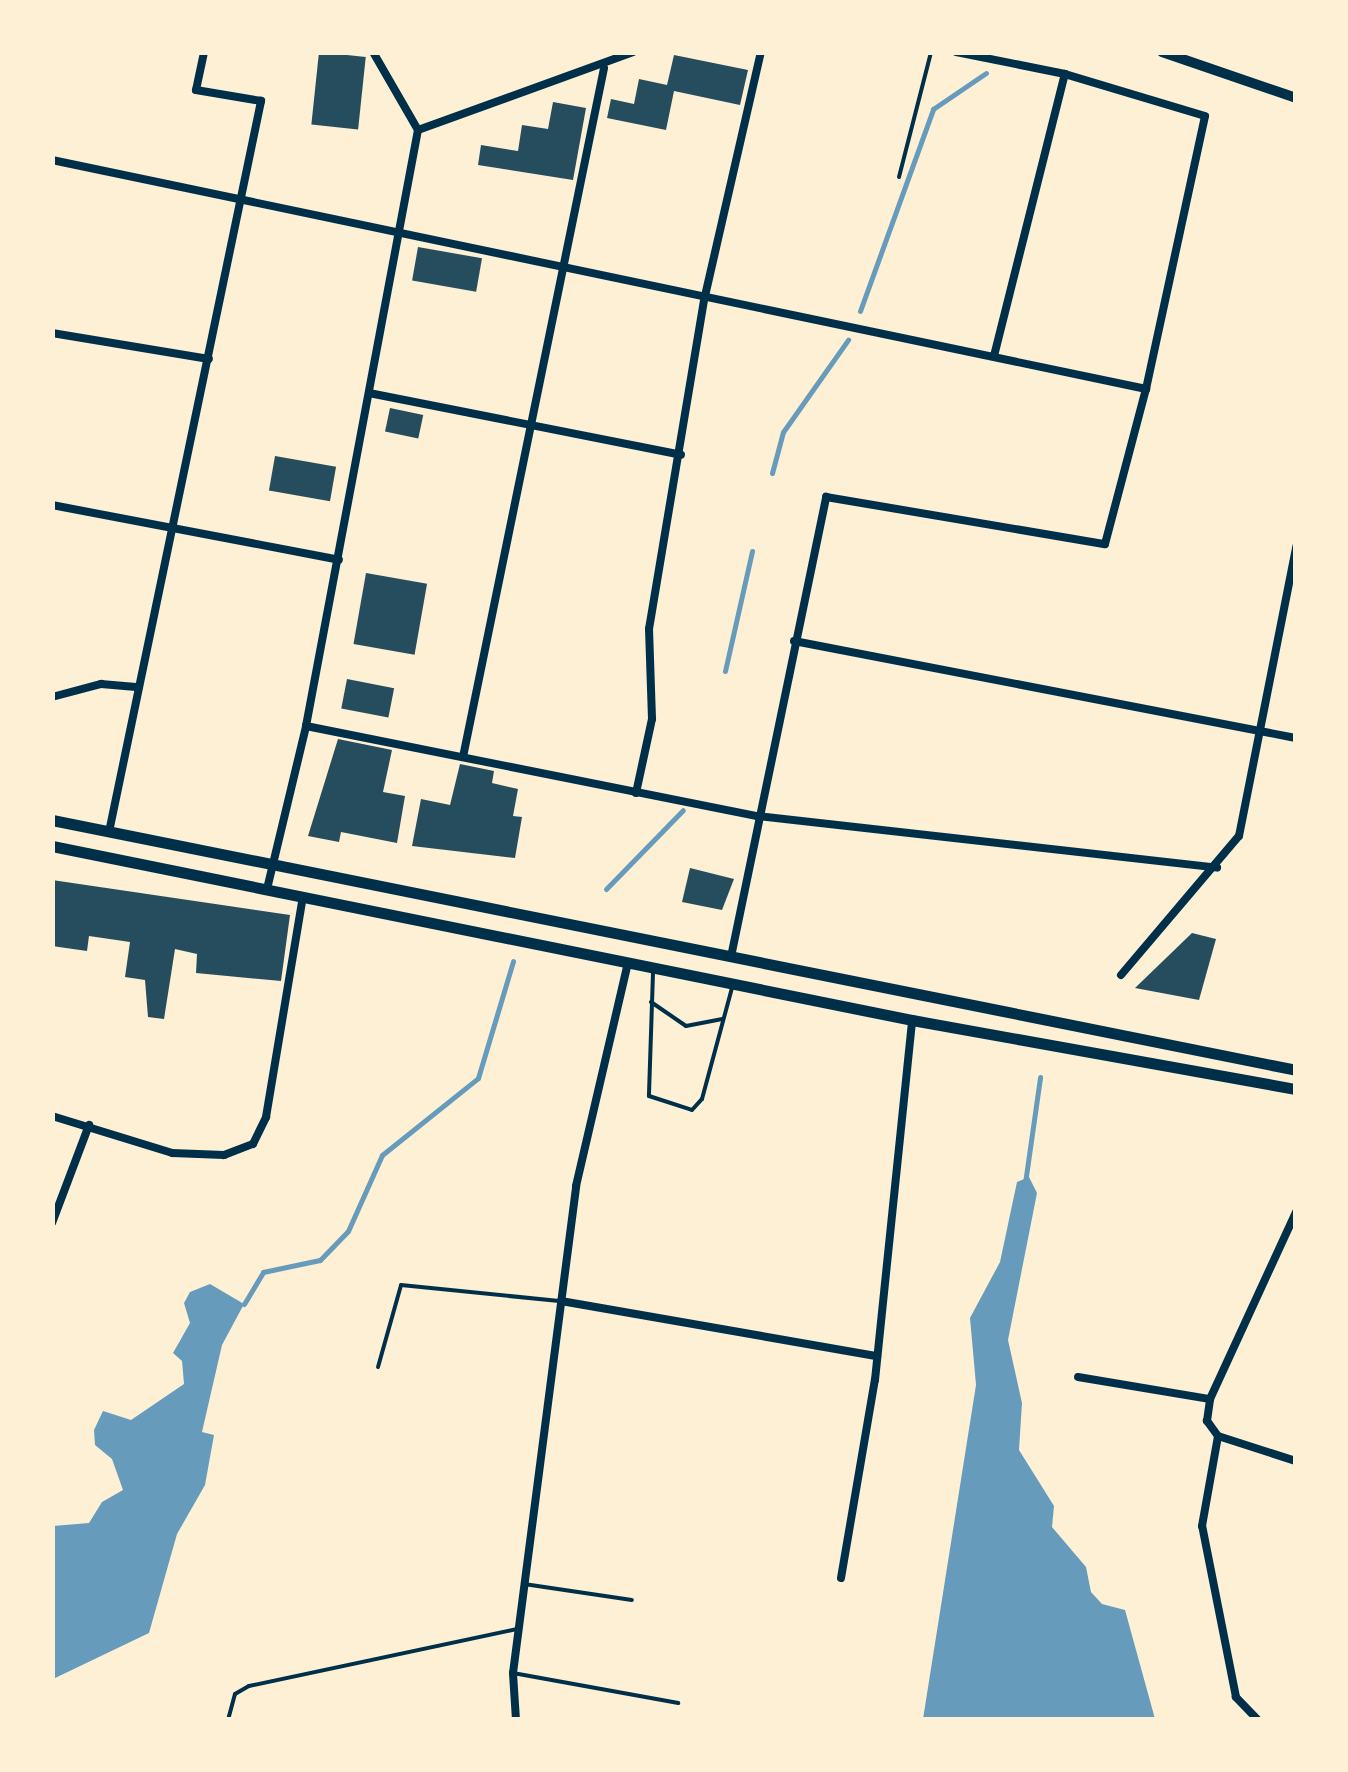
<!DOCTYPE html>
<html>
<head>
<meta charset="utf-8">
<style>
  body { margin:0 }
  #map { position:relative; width:1348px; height:1772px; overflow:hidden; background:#fdf0d5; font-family:Roboto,sans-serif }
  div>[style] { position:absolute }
  .water>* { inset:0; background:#669bbc }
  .stream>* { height:5px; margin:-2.5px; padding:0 2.5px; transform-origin:2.5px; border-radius:2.5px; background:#669bbc }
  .building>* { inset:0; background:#264d5e; transform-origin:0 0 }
  .service>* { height:4px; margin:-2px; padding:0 2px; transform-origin:2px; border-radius:2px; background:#003049 }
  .minor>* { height:8px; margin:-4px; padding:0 4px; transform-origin:4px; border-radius:4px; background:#003049 }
  .tertiary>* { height:10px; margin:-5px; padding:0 5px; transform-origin:5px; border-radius:5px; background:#003049 }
  .secondary>* { height:11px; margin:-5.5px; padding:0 5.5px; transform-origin:5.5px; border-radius:5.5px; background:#003049 }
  span { translate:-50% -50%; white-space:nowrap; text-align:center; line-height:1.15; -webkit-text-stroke:9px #fdf0d5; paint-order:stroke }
  .frame { position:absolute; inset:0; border:55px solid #fdf0d5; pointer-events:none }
</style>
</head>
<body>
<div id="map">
  <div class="water">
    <i style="clip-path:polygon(1029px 1177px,1037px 1193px,1008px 1340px,1022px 1403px,1019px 1450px,1054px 1506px,1052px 1527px,1086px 1567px,1091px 1592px,1102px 1604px,1125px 1610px,1155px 1719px,923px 1719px,976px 1385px,970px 1318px,1000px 1262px,1017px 1182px)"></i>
    <i style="clip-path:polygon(210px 1284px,244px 1304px,222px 1345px,202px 1432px,214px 1435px,205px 1485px,177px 1534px,149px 1633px,53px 1679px,53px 1526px,89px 1523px,102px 1502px,123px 1490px,112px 1459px,95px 1445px,94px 1430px,103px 1411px,131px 1420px,184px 1384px,182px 1361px,173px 1353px,190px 1323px,184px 1303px,190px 1292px)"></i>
  </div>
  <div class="stream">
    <i style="left:860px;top:311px;width:215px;rotate:-70.1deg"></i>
    <i style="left:933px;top:109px;width:64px;rotate:-34.2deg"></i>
    <i style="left:772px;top:473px;width:42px;rotate:-75deg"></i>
    <i style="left:783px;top:432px;width:113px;rotate:-54.8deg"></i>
    <i style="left:725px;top:671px;width:123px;rotate:-77.3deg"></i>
    <i style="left:606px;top:889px;width:110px;rotate:-45.7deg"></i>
    <i style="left:1025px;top:1183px;width:107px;rotate:-81.9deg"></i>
    <i style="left:244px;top:1304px;width:37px;rotate:-59deg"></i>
    <i style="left:263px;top:1272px;width:58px;rotate:-11.9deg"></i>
    <i style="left:320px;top:1260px;width:40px;rotate:-46deg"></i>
    <i style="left:348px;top:1231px;width:83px;rotate:-65.9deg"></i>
    <i style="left:382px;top:1155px;width:123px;rotate:-38.7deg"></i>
    <i style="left:478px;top:1078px;width:122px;rotate:-73.3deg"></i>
  </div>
  <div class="building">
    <i style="left:319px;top:52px;width:47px;height:73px;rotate:6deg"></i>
    <i style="clip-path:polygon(674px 55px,748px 70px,740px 105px,674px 91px,666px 130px,607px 118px,611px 99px,634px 104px,639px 79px,667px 85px)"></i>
    <i style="clip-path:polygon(553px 102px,586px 108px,573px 180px,478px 165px,481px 145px,518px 151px,522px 125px,548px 129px)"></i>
    <i style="left:418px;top:247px;width:65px;height:34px;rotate:10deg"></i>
    <i style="left:390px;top:408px;width:34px;height:24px;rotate:12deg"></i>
    <i style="left:275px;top:456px;width:62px;height:35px;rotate:10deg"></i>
    <i style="left:366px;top:573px;width:62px;height:72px;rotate:10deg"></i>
    <i style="left:347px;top:679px;width:48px;height:30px;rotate:11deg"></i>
    <i style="clip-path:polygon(338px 739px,392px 750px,383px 792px,405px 796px,397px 843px,341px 832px,339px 842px,308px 836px)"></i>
    <i style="clip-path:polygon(460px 764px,494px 771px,492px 783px,518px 789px,513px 816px,522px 817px,515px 858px,412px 846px,421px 799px,450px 805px)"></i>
    <i style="clip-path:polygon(690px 868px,734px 879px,722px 910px,682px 902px)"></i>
    <i style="clip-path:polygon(52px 880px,290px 915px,281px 981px,196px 973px,197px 954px,175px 949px,164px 1019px,148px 1017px,145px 980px,125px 977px,130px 942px,89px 936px,87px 951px,52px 946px)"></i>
    <i style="clip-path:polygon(1192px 933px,1216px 939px,1199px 1000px,1135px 988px)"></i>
  </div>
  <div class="service">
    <i style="left:899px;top:177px;width:129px;rotate:-75.6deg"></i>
    <i style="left:653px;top:973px;width:123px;rotate:91.9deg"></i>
    <i style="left:649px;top:1096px;width:45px;rotate:18deg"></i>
    <i style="left:692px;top:1110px;width:15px;rotate:-48deg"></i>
    <i style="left:702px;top:1099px;width:115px;rotate:-74.9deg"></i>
    <i style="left:651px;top:1002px;width:42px;rotate:34.4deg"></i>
    <i style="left:686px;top:1026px;width:37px;rotate:-11deg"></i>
    <i style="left:378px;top:1367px;width:85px;rotate:-74.3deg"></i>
    <i style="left:401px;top:1285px;width:159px;rotate:5.8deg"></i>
    <i style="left:524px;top:1584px;width:109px;rotate:8.4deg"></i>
    <i style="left:513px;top:1673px;width:168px;rotate:10.3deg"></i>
    <i style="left:228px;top:1720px;width:27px;rotate:-75deg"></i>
    <i style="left:235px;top:1694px;width:16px;rotate:-30deg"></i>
    <i style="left:249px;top:1686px;width:275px;rotate:-12deg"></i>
  </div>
  <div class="minor">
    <i style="left:373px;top:52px;width:90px;rotate:60deg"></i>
    <i style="left:418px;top:130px;width:229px;rotate:-19.9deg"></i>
    <i style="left:52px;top:160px;width:1118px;rotate:11.82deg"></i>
    <i style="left:52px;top:333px;width:159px;rotate:9.4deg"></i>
    <i style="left:994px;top:356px;width:291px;rotate:-75.9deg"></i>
    <i style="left:369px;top:393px;width:318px;rotate:11.2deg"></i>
    <i style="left:52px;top:505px;width:292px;rotate:10.8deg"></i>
    <i style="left:794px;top:641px;width:511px;rotate:10.94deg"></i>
    <i style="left:52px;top:697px;width:51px;rotate:-14.9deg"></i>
    <i style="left:101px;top:684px;width:38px;rotate:5deg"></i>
    <i style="left:306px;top:726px;width:460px;rotate:11.3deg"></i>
    <i style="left:757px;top:816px;width:463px;rotate:6.4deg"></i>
    <i style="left:463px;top:757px;width:703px;rotate:-78.43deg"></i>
    <i style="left:636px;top:793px;width:76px;rotate:-77.8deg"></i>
    <i style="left:652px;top:719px;width:90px;rotate:-91.9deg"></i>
    <i style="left:649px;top:629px;width:338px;rotate:-80.5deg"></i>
    <i style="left:705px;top:296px;width:250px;rotate:-77.1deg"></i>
    <i style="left:109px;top:832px;width:747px;rotate:-78.25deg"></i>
    <i style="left:261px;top:101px;width:66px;rotate:-170.4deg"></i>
    <i style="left:196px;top:90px;width:39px;rotate:-78deg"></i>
    <i style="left:267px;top:889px;width:168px;rotate:-76.5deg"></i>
    <i style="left:306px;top:726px;width:606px;rotate:-79.36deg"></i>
    <i style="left:732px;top:952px;width:465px;rotate:-78.3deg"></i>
    <i style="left:826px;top:497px;width:283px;rotate:9.6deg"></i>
    <i style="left:1105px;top:544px;width:160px;rotate:-75.2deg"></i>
    <i style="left:1146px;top:389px;width:279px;rotate:-77.8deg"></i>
    <i style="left:1205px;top:116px;width:146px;rotate:-163.3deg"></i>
    <i style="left:1065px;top:74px;width:111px;rotate:-168.6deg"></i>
    <i style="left:1121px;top:975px;width:182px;rotate:-49.7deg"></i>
    <i style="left:1239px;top:836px;width:295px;rotate:-78.8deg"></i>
    <i style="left:52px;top:1116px;width:126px;rotate:17.1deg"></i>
    <i style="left:172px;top:1153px;width:52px;rotate:2.2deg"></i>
    <i style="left:224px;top:1155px;width:31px;rotate:-21deg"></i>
    <i style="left:253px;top:1144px;width:30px;rotate:-64deg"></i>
    <i style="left:266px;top:1117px;width:224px;rotate:-80.5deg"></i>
    <i style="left:52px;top:1223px;width:105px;rotate:-69.3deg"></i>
    <i style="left:561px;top:1301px;width:321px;rotate:9.9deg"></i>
    <i style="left:1078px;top:1377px;width:134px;rotate:9.5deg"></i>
    <i style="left:1218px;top:1436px;width:82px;rotate:17.8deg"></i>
    <i style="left:841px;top:1578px;width:201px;rotate:-80.3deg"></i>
    <i style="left:875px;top:1380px;width:362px;rotate:-84.1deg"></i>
    <i style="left:516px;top:1720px;width:47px;rotate:-93.7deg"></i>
    <i style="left:513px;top:1673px;width:491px;rotate:-82.6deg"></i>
    <i style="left:576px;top:1186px;width:230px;rotate:-76.9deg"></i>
    <i style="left:1258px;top:1720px;width:32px;rotate:-134deg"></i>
    <i style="left:1236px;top:1697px;width:174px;rotate:-101.2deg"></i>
    <i style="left:1202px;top:1526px;width:91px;rotate:-79.9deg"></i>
    <i style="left:1218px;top:1436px;width:19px;rotate:-126deg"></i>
    <i style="left:1207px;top:1421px;width:22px;rotate:-82deg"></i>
    <i style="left:1210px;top:1399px;width:206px;rotate:-65.3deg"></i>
  </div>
  <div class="tertiary">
    <i style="left:1162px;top:52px;width:142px;rotate:18.9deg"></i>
  </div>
  <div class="secondary">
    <i style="left:52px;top:820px;width:1269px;rotate:11.36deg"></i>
    <i style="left:52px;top:846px;width:877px;rotate:11.44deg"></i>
    <i style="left:912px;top:1020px;width:390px;rotate:10.2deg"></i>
  </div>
  <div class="frame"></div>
</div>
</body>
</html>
